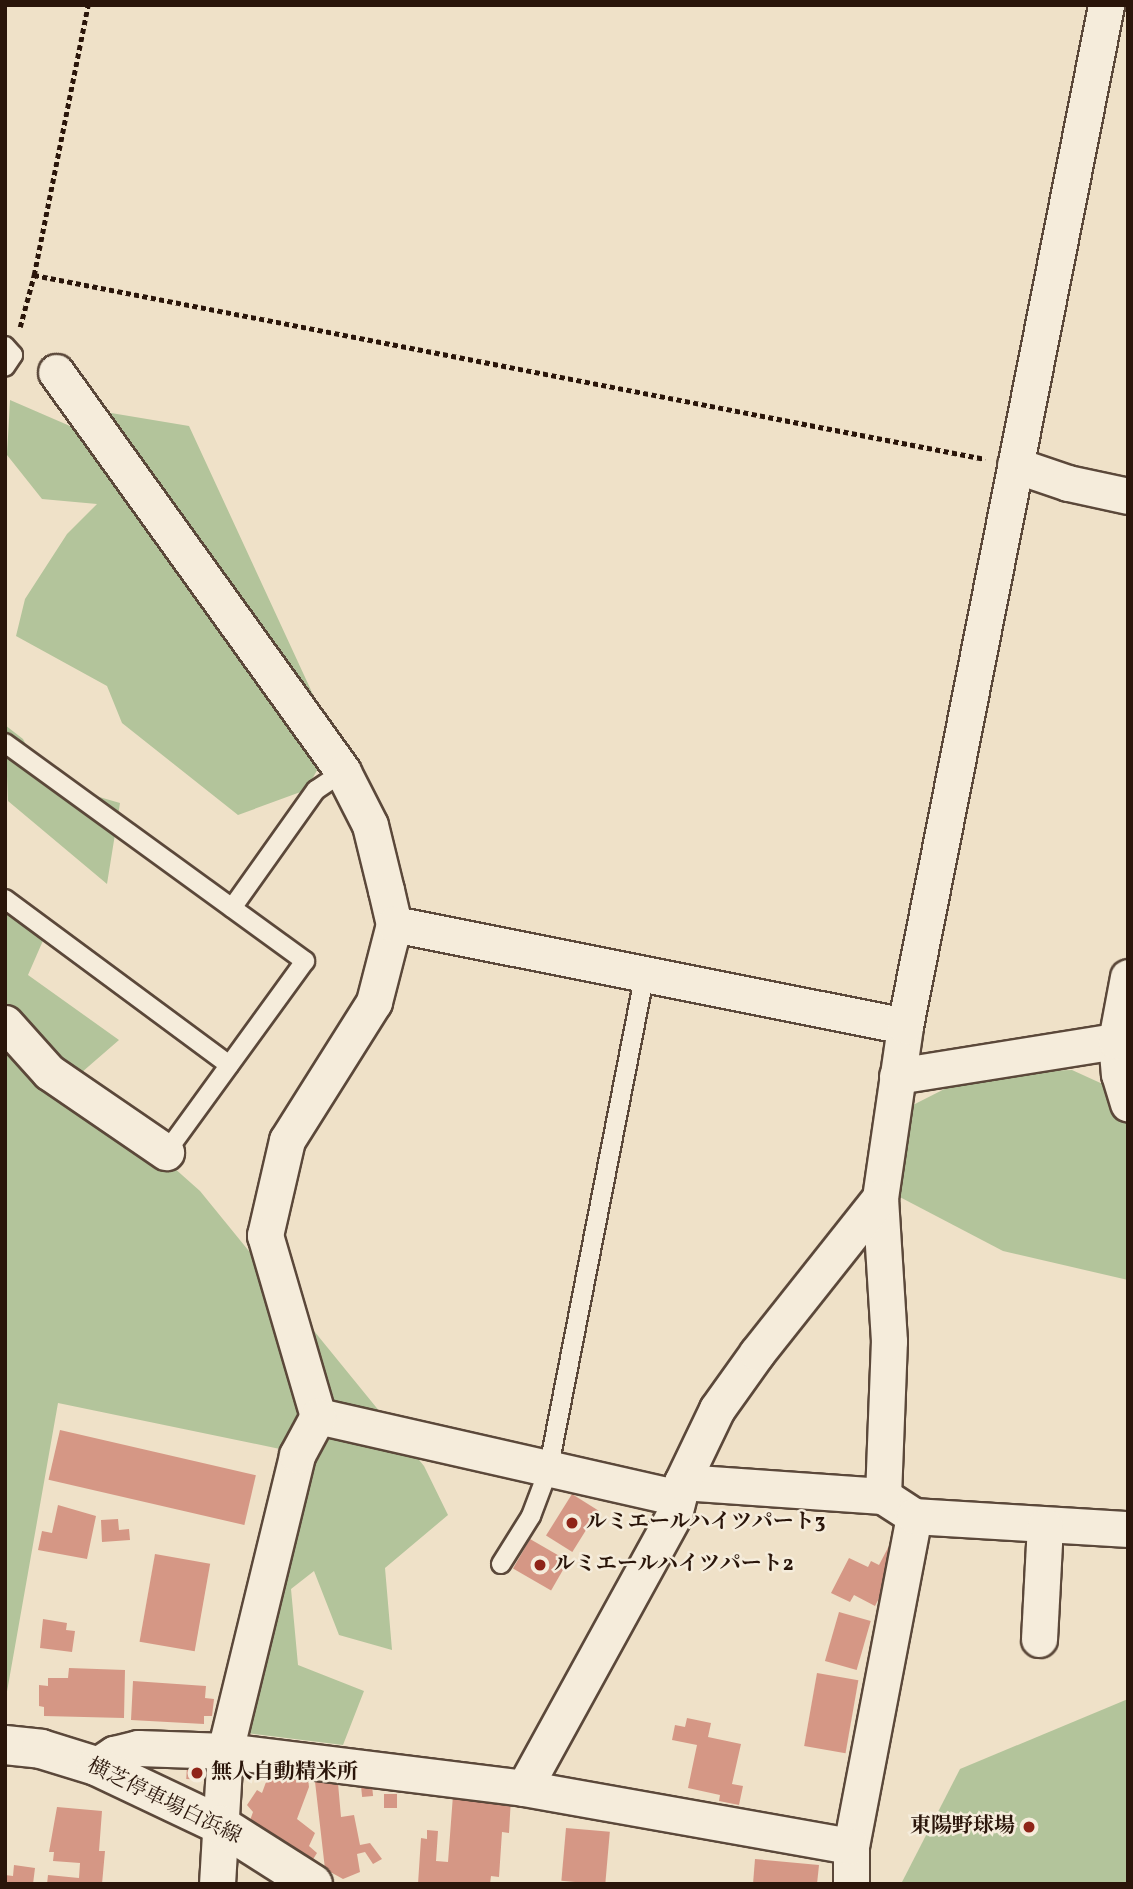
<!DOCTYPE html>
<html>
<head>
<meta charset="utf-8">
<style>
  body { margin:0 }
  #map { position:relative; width:1133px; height:1889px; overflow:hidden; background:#efe1c8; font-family:Vollkorn,"Noto Serif JP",serif }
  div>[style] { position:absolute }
  .green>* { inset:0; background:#b3c49b }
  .building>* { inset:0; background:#d59785; transform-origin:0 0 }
  .path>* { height:4.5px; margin-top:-2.25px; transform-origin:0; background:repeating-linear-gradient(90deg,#2a150a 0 5px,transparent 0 8.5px) }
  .roads { filter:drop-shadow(2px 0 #5b483a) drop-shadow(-2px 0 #5b483a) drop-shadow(0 2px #5b483a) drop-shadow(0 -2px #5b483a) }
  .service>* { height:18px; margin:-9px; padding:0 9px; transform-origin:9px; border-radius:9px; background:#f5ecdb }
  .minor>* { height:35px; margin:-17.5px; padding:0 17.5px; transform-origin:17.5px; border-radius:17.5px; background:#f5ecdb }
  .secondary>* { height:38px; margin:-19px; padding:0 19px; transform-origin:19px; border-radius:19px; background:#f5ecdb }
  .dots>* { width:19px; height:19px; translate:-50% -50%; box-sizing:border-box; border:4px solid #f5ecdb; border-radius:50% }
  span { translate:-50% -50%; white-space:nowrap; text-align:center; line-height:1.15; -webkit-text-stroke:5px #f5ecdb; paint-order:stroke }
  .poi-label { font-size:21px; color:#2a150a; font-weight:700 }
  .left { translate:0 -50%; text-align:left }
  .right { translate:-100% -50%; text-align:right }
  .street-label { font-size:21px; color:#2a150a }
  .frame { position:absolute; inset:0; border:7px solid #2a150a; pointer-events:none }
</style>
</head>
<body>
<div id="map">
  <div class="green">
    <i style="clip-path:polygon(10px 400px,70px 426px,87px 409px,189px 426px,334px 740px,306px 790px,238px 815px,122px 723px,107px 686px,16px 636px,25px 599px,67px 534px,97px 504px,42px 499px,7px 455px)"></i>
    <i style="clip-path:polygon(5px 725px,23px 739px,44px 781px,120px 803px,107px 884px,8px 801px)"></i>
    <i style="clip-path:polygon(5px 911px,45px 936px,28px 975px,119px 1040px,74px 1079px,200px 1191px,424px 1466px,448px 1515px,385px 1568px,392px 1650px,339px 1635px,314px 1571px,291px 1589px,298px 1665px,364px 1691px,343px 1745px,239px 1732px,294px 1511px,267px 1500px,280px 1449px,58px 1403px,5px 1703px)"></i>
    <i style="clip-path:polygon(1072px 1070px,1118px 1091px,1128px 1103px,1128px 1280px,1003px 1251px,894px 1194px,911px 1106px,976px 1073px)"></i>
    <i style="clip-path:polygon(1128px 1699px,1128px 1884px,901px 1884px,960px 1769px)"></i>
  </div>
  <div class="building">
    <i style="left:60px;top:1430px;width:201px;height:51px;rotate:13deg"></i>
    <i style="left:572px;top:1494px;width:31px;height:49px;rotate:32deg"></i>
    <i style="clip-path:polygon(58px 1505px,96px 1516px,87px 1559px,38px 1550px,42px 1531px,52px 1533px)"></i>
    <i style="clip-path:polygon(118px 1519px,119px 1530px,129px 1529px,130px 1540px,102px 1542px,101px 1520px)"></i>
    <i style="left:530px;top:1539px;width:44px;height:34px;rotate:30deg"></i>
    <i style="clip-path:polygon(891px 1542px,897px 1545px,907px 1543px,875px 1606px,854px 1595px,850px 1602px,831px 1593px,849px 1558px,868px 1567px,871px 1561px,879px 1565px)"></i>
    <i style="left:155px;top:1554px;width:56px;height:89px;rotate:10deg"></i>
    <i style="left:839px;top:1612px;width:33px;height:51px;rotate:16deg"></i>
    <i style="clip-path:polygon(43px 1619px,67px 1623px,66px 1630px,75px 1631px,72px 1652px,40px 1648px)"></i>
    <i style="clip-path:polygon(69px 1668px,125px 1670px,124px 1718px,44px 1716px,44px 1707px,39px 1706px,39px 1685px,48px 1686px,48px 1678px,68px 1678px)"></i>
    <i style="left:817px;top:1673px;width:42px;height:74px;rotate:10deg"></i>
    <i style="clip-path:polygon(133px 1681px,206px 1686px,205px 1698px,214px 1699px,212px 1716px,204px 1716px,204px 1724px,131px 1720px)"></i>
    <i style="clip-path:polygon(687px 1718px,711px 1723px,708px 1737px,741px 1744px,732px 1784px,743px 1786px,739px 1805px,719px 1801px,720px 1795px,688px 1788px,697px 1745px,672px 1740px,675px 1725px,685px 1727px)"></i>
    <i style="left:187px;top:1765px;width:21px;height:14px;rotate:3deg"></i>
    <i style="clip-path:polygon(286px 1768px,307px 1769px,309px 1787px,297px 1819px,315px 1833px,309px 1846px,317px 1853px,310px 1864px,248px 1826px,253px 1812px,247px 1805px,257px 1790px,262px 1793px,269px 1774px,283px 1777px)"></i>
    <i style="clip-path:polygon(337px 1772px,341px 1817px,354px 1815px,360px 1845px,370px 1843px,382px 1859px,373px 1864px,365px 1852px,357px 1854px,360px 1872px,343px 1879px,325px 1869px,314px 1773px)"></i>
    <i style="left:371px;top:1776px;width:20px;height:11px;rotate:84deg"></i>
    <i style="left:397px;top:1794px;width:14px;height:13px;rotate:90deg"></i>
    <i style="clip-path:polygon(453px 1795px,511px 1798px,509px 1833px,502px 1832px,499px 1877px,491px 1876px,490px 1884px,418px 1884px,421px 1838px,427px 1839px,427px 1830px,438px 1831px,436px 1861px,448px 1862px)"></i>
    <i style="clip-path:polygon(57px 1807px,102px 1811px,99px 1851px,105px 1851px,102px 1884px,47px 1884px,48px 1875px,79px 1878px,80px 1863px,53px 1861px,54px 1852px,49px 1852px)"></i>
    <i style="left:566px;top:1828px;width:44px;height:53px;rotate:5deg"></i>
    <i style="clip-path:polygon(755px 1859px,819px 1865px,817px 1884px,753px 1884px)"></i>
    <i style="clip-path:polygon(14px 1865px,35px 1868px,33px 1884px,5px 1884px,5px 1875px,13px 1876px)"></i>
  </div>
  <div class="path">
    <i style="left:34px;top:275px;width:969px;rotate:10.95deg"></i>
    <i style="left:20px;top:327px;width:54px;rotate:-74.9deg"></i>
    <i style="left:34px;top:275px;width:275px;rotate:-78.7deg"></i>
  </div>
  <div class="roads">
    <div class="service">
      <i style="left:5px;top:346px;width:12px;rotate:48deg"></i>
      <i style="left:13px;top:355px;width:14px;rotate:124deg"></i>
      <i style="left:5px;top:743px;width:371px;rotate:36deg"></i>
      <i style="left:305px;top:961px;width:236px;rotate:126deg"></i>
      <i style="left:5px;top:899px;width:279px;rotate:36.5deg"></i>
      <i style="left:232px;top:908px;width:145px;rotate:-54.6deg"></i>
      <i style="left:316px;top:790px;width:32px;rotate:-34deg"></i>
      <i style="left:501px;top:1564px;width:57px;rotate:-58deg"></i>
      <i style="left:531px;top:1516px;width:48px;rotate:-69.3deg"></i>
      <i style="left:548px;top:1471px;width:507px;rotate:-78.98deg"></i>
    </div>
    <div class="minor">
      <i style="left:56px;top:372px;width:492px;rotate:54.3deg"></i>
      <i style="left:343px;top:772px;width:59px;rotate:63deg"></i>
      <i style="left:370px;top:825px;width:67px;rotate:76.2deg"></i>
      <i style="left:386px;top:890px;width:35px;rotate:77deg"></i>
      <i style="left:394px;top:924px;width:81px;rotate:104.4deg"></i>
      <i style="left:374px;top:1002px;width:163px;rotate:122.2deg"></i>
      <i style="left:287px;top:1140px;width:98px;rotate:103deg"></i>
      <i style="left:265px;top:1235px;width:189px;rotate:73.7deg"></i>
      <i style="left:318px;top:1416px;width:369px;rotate:12.8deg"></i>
      <i style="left:1015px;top:465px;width:56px;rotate:18.8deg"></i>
      <i style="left:1068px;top:483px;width:61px;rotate:12.2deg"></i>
      <i style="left:394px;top:924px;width:521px;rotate:11.29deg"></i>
      <i style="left:5px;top:1023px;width:66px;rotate:48.1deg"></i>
      <i style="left:49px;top:1072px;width:142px;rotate:34.4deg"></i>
      <i style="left:1128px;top:1041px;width:12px;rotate:180deg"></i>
      <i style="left:1116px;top:1041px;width:33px;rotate:85deg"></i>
      <i style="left:1119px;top:1074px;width:31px;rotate:73deg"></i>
      <i style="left:897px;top:1076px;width:222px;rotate:-9.1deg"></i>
      <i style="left:1116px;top:1041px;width:65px;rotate:-79.4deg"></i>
      <i style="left:682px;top:1482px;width:201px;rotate:4deg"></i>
      <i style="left:883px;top:1496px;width:37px;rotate:33deg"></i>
      <i style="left:914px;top:1516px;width:336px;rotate:100.8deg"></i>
      <i style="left:851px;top:1846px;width:38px;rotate:90deg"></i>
      <i style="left:883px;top:1496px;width:155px;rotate:-87.8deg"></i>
      <i style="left:889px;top:1341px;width:143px;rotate:-93.6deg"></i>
      <i style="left:880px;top:1198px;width:174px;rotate:-81.7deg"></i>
      <i style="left:905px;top:1026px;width:1041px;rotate:-78.86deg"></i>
      <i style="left:914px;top:1516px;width:214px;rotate:3.5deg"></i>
      <i style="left:1039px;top:1639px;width:113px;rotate:-87deg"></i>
      <i style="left:96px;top:1766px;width:22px;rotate:-34deg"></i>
      <i style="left:114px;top:1754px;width:25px;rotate:-14deg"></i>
      <i style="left:138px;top:1748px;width:89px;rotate:1.9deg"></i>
      <i style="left:227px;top:1751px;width:299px;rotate:7.1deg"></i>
      <i style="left:524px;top:1788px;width:332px;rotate:10.1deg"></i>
      <i style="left:524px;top:1788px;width:311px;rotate:-61.2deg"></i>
      <i style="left:674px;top:1515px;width:34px;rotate:-76deg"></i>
      <i style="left:682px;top:1482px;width:81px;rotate:-64.4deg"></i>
      <i style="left:717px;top:1409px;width:69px;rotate:-54.5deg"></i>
      <i style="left:757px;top:1353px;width:198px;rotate:-51.6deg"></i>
      <i style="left:217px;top:1884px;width:133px;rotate:-86.6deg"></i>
      <i style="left:225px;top:1751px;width:305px;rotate:-76.3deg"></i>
      <i style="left:297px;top:1455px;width:44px;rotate:-61.7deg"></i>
    </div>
    <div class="secondary">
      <i style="left:5px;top:1745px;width:36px;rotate:6deg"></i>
      <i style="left:41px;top:1749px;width:58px;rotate:17.2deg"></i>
      <i style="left:96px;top:1766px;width:137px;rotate:25.4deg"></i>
      <i style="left:220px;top:1825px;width:110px;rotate:32.4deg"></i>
    </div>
  </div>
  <div class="dots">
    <i style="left:572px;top:1523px;background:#8f2418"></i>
    <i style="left:540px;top:1565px;background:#8f2418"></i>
    <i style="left:197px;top:1773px;background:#8f2418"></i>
    <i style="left:1029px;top:1827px;background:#8f2418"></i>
  </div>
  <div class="poi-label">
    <span class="left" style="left:586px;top:1523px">ルミエールハイツパート3</span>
    <span class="left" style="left:554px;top:1565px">ルミエールハイツパート2</span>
    <span class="left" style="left:211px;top:1773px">無人自動精米所</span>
    <span class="right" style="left:1015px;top:1827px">東陽野球場</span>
  </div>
  <div class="street-label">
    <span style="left:164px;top:1802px;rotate:26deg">横芝停車場白浜線</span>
  </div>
  <div class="frame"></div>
</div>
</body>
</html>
